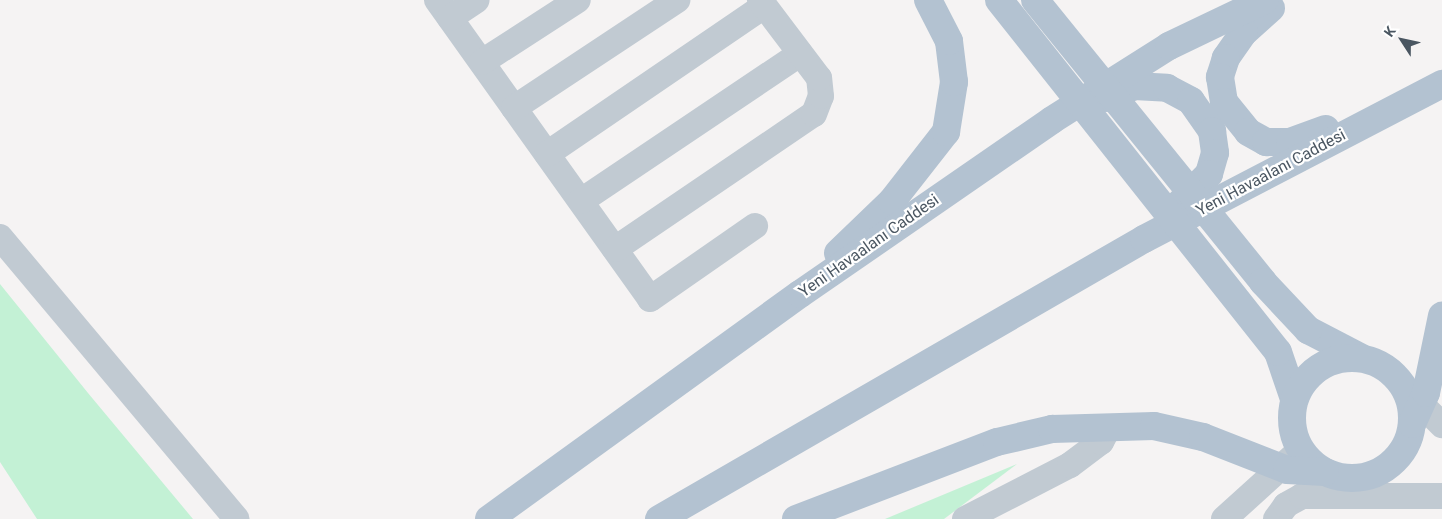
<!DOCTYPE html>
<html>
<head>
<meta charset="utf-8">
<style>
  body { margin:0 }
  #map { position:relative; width:1442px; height:519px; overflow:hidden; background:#f5f3f3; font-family:Roboto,sans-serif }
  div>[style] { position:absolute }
  .green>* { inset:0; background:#c3f1d5 }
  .minor>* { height:26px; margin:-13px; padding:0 13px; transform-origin:13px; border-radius:13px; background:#c1cad2 }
  .major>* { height:28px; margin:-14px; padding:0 14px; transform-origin:14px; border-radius:14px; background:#b3c2d1 }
  .major>.ring { margin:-14px; padding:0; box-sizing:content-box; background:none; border:28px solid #b3c2d1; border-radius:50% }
  .major-bridge>* { height:28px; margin:-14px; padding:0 14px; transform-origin:14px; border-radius:14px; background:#b3c2d1 }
  span { translate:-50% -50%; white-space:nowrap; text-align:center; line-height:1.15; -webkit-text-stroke:4.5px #fff; paint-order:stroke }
  .street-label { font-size:16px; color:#4a5661 }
  .north { position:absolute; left:1377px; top:15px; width:50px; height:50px; -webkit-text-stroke:4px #fff; paint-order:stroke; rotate:305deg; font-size:14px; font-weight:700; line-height:20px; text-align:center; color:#4a5661 }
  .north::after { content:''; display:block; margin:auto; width:18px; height:22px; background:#4a5661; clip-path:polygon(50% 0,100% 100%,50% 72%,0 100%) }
</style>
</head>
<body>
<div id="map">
  <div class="green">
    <i style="clip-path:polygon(0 284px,88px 393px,193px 519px,37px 519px,0 462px)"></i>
    <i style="clip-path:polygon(1017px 464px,944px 519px,885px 519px)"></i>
  </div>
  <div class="minor">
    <i style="left:437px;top:0;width:367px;rotate:54.5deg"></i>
    <i style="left:650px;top:299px;width:128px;rotate:-34.8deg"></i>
    <i style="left:450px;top:18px;width:32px;rotate:-34deg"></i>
    <i style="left:482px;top:62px;width:114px;rotate:-32.9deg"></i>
    <i style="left:514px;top:108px;width:196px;rotate:-33.5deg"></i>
    <i style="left:547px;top:154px;width:263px;rotate:-34.3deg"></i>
    <i style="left:581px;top:201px;width:264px;rotate:-33.9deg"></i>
    <i style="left:0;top:237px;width:368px;rotate:50deg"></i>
    <i style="left:615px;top:249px;width:240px;rotate:-34.2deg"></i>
    <i style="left:814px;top:114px;width:19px;rotate:-69deg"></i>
    <i style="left:821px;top:96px;width:18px;rotate:-96deg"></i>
    <i style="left:819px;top:78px;width:98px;rotate:-127.1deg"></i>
    <i style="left:1421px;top:404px;width:30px;rotate:45deg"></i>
    <i style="left:965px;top:519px;width:118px;rotate:-27.2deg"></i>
    <i style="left:1070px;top:465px;width:39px;rotate:-37deg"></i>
    <i style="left:1101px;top:442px;width:17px;rotate:-62deg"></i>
    <i style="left:1224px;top:519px;width:103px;rotate:-42.2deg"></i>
    <i style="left:1276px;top:519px;width:17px;rotate:-54deg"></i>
    <i style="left:1286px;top:505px;width:18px;rotate:-29deg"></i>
    <i style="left:1302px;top:496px;width:140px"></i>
  </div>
  <div class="major">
    <i style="left:1271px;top:8px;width:36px;rotate:138deg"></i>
    <i style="left:1244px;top:32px;width:32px;rotate:125deg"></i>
    <i style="left:1226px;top:58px;width:20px;rotate:108deg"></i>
    <i style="left:1220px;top:77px;width:25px;rotate:81deg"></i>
    <i style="left:1224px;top:102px;width:38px;rotate:51deg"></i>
    <i style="left:1248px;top:132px;width:21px;rotate:29deg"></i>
    <i style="left:1266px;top:142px;width:24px"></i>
    <i style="left:1290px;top:142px;width:38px;rotate:-20deg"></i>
    <i style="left:1106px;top:98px;width:30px;rotate:-23deg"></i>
    <i style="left:1134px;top:86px;width:33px;rotate:3deg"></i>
    <i style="left:1167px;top:88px;width:27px;rotate:28deg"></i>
    <i style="left:1191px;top:101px;width:37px;rotate:55deg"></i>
    <i style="left:1212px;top:131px;width:22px;rotate:82deg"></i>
    <i style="left:1215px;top:153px;width:22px;rotate:106deg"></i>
    <i style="left:1209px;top:174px;width:51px;rotate:135deg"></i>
    <i style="left:838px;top:253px;width:75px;rotate:-43.9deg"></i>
    <i style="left:892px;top:201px;width:88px;rotate:-52deg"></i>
    <i style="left:946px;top:132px;width:51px;rotate:-80.9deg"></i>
    <i style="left:954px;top:82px;width:41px;rotate:-97deg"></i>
    <i style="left:949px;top:41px;width:46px;rotate:-117.1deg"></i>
    <i style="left:1308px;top:330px;width:59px;rotate:27.4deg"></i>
    <i style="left:1278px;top:352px;width:50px;rotate:71.2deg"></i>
    <i class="ring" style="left:1292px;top:358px;width:92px;height:92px"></i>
    <i style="left:1412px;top:424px;width:34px;rotate:-66deg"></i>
    <i style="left:1426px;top:393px;width:79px;rotate:-78.3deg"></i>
    <i style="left:489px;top:519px;width:384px;rotate:-35.9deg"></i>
    <i style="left:800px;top:294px;width:306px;rotate:-34.6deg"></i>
    <i style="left:1052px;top:120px;width:138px;rotate:-32.3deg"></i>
    <i style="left:1169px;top:46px;width:106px;rotate:-25.6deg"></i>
    <i style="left:659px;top:519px;width:560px;rotate:-30deg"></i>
    <i style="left:1144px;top:239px;width:336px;rotate:-27.5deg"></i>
    <i style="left:796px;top:519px;width:215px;rotate:-21deg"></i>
    <i style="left:997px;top:442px;width:57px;rotate:-13.3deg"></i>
    <i style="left:1052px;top:429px;width:102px;rotate:-1.7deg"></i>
    <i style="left:1154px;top:426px;width:50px;rotate:12.7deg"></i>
    <i style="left:1203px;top:437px;width:90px;rotate:21.4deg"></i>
    <i style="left:1287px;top:470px;width:38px;rotate:3deg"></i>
  </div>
  <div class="major-bridge">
    <i style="left:999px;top:0;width:449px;rotate:51.6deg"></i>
    <i style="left:1035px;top:0;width:363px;rotate:51deg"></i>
    <i style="left:1263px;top:282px;width:66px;rotate:46.8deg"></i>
  </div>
  <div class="street-label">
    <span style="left:1271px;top:173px;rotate:-28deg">Yeni Havaalanı Caddesi</span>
    <span style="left:869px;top:246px;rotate:-35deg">Yeni Havaalanı Caddesi</span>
  </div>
  <div class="north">K</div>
</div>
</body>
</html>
